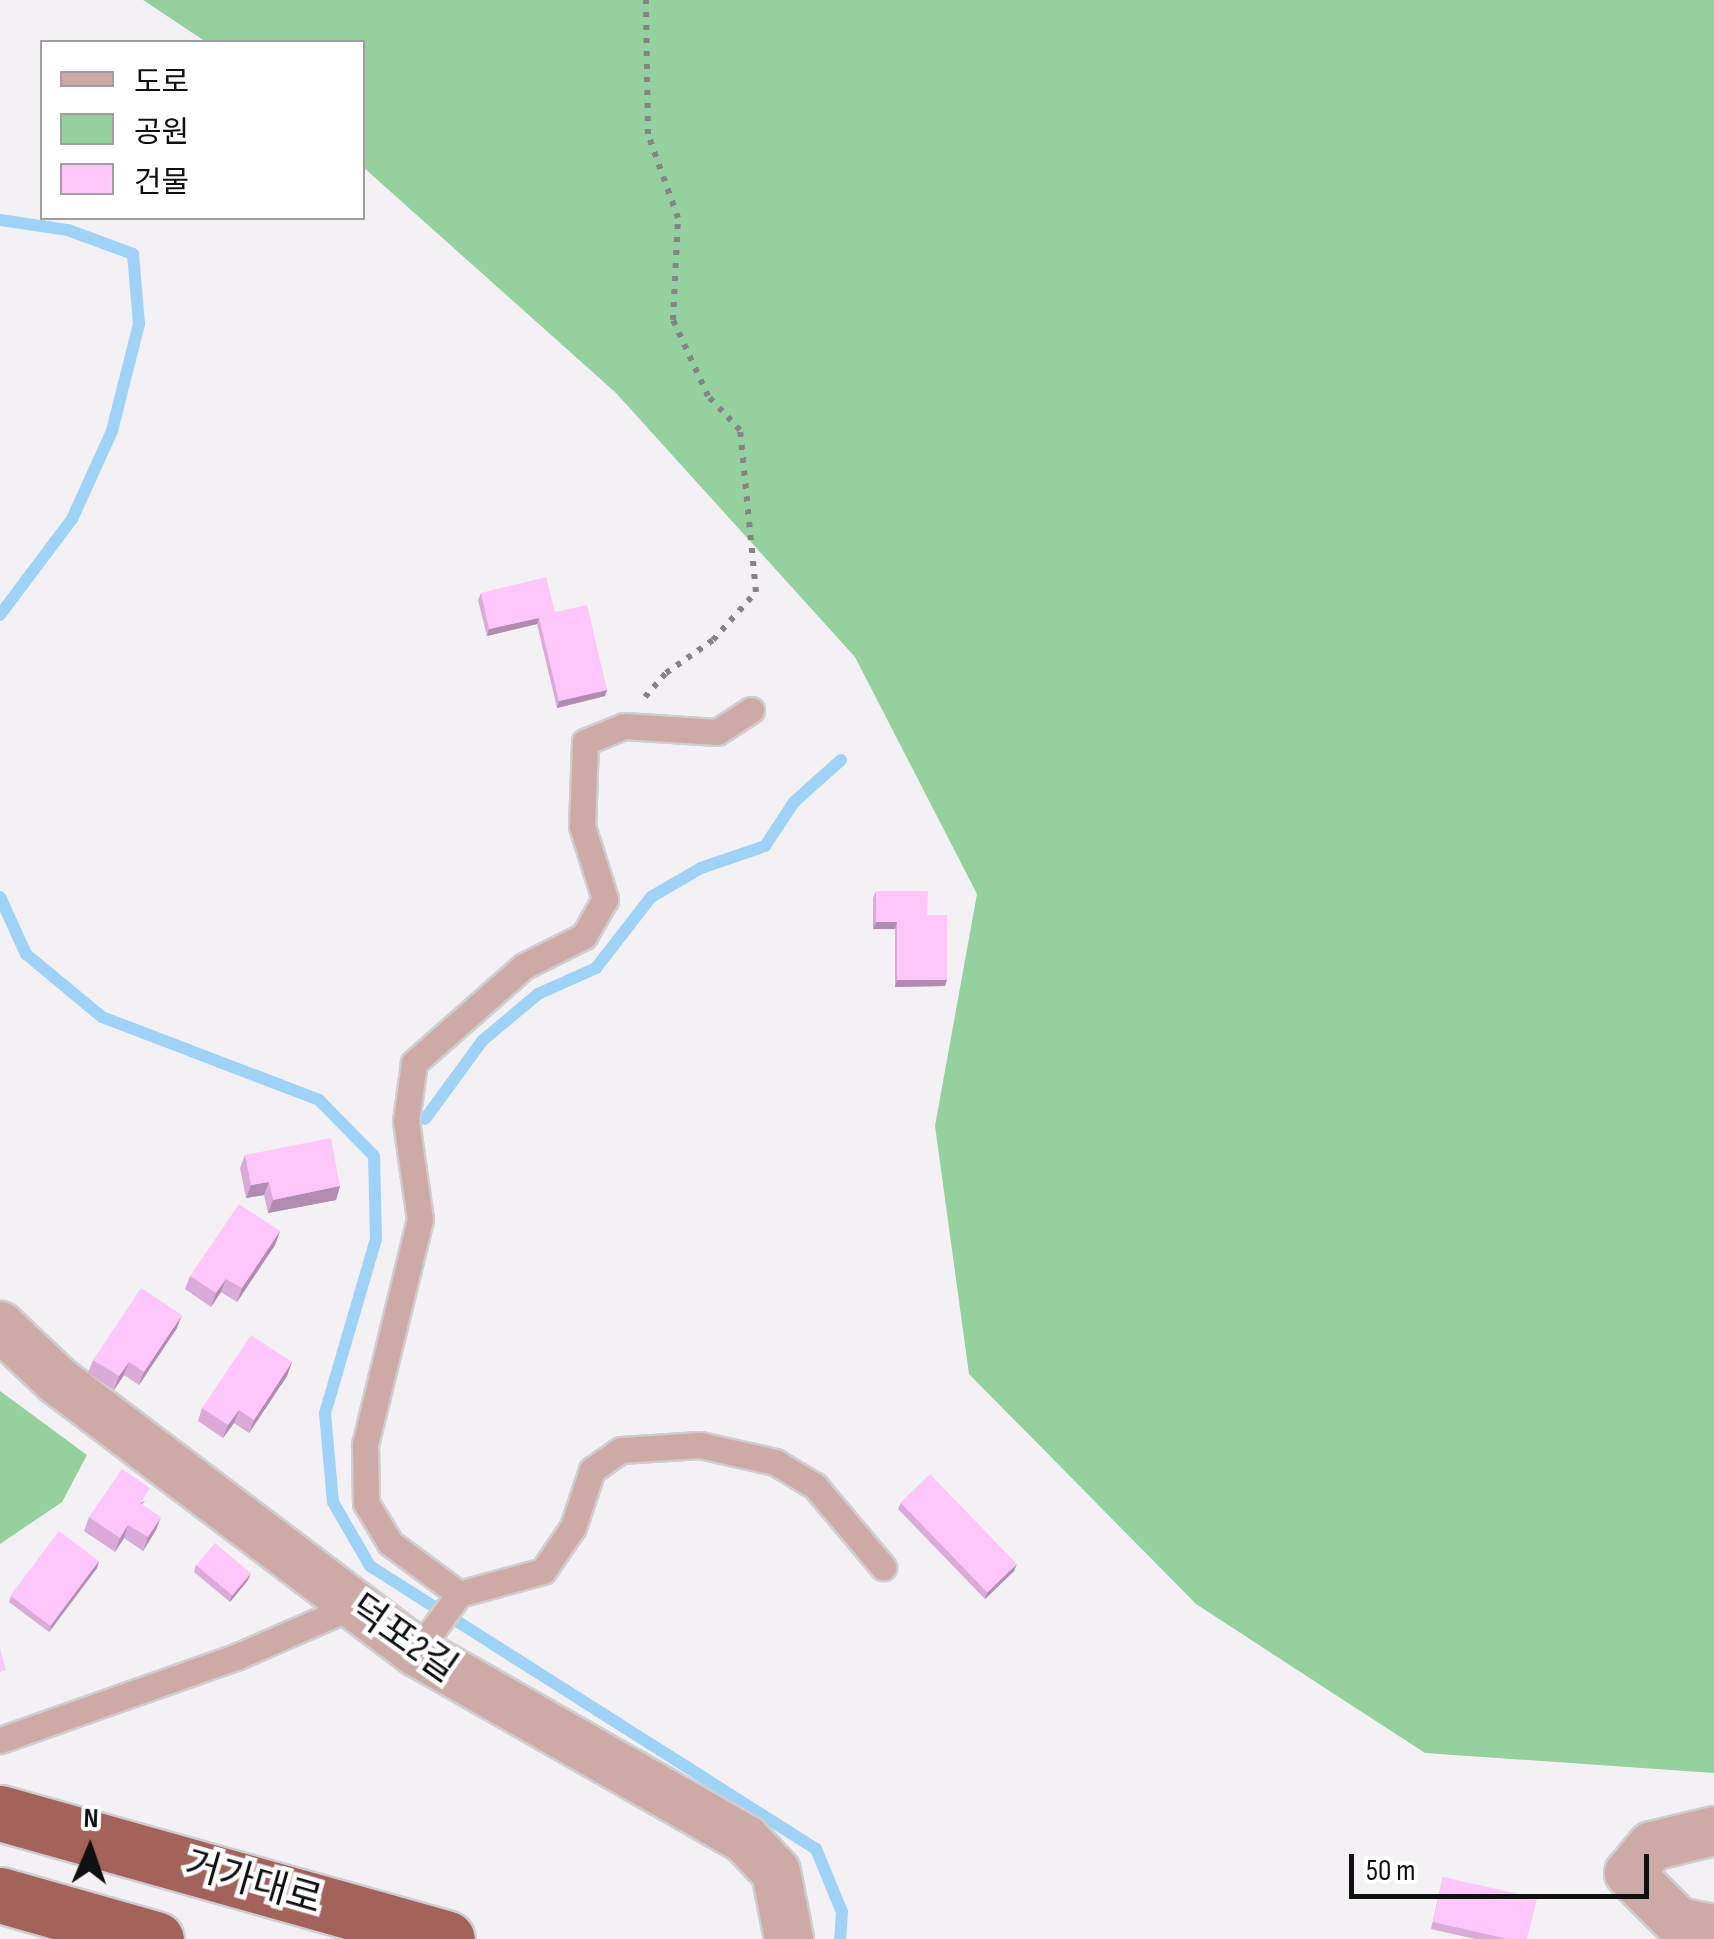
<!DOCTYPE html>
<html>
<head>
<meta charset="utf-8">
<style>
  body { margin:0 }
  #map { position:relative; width:1714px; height:1939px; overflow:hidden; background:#f4f1f4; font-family:"Sofia Sans Condensed","Noto Sans KR",sans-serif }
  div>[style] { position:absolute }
  .green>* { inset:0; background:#95d09f }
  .stream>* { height:12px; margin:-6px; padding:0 6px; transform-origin:6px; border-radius:6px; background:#9ed2f6 }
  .path>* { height:6px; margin-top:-3px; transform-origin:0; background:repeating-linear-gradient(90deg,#858385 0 5px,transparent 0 13px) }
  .roads { filter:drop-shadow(2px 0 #d0cdd0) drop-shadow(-2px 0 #d0cdd0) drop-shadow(0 2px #d0cdd0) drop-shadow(0 -2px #d0cdd0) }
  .service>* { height:25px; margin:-12.5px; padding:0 12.5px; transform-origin:12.5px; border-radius:12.5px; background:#ceaaa6 }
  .minor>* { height:48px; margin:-24px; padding:0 24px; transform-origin:24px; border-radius:24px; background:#ceaaa6 }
  .trunk>* { height:55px; margin:-27.5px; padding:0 27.5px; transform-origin:27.5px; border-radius:27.5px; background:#a3625a }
  .wall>* { inset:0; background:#daaad8 }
  .shaded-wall>* { inset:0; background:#b28bb0 }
  .building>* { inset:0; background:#fec6fb; transform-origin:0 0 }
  span { translate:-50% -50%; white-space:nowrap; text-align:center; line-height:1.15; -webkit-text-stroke:9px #fff; paint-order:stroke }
  .street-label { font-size:38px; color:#111011 }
  .legend { position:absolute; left:40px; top:40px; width:325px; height:180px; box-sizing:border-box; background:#fff; border:2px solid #a09fa0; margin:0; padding:12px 18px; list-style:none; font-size:30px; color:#111011 }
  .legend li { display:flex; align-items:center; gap:20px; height:50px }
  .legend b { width:50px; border:2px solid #a09fa0 }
  .north { position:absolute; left:40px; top:1799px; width:100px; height:100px; -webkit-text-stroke:8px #fff; paint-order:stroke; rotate:2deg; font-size:28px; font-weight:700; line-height:40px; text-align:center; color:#111011 }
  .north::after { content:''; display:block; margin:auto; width:35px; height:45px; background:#111011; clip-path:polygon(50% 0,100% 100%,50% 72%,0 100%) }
  .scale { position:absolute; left:1349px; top:1854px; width:300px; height:45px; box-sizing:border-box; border:5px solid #111011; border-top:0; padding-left:12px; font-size:30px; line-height:35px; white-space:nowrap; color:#111011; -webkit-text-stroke:8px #fff; paint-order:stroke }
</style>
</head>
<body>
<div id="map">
  <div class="green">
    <i style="clip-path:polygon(143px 0,1714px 0,1714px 1773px,1425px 1753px,1196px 1604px,969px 1374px,935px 1126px,977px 894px,855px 657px,616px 393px,363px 167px,362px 42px,206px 42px)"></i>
    <i style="clip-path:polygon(0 1391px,87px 1455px,62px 1502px,0 1544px)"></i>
  </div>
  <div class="stream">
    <i style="left:0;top:220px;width:69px;rotate:8.4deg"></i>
    <i style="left:68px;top:230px;width:69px;rotate:20.3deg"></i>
    <i style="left:133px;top:254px;width:70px;rotate:85.1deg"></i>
    <i style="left:139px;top:324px;width:110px;rotate:104.2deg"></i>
    <i style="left:112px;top:431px;width:97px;rotate:114.4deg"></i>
    <i style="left:72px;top:519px;width:120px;rotate:126.9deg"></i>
    <i style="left:0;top:897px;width:63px;rotate:65.5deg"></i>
    <i style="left:26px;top:954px;width:99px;rotate:39.7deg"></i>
    <i style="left:102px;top:1017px;width:232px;rotate:20.9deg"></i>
    <i style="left:319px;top:1100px;width:78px;rotate:45.5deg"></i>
    <i style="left:374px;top:1156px;width:83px;rotate:88.6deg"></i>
    <i style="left:376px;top:1239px;width:181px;rotate:106.3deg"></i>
    <i style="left:325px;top:1413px;width:89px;rotate:84.9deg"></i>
    <i style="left:333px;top:1502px;width:74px;rotate:60deg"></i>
    <i style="left:370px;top:1566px;width:528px;rotate:32.4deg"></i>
    <i style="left:816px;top:1849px;width:68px;rotate:67.6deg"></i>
    <i style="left:842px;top:1912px;width:27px;rotate:94deg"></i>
    <i style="left:425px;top:1119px;width:97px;rotate:-53.8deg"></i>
    <i style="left:482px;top:1041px;width:73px;rotate:-40deg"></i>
    <i style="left:538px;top:994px;width:64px;rotate:-24.1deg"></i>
    <i style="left:596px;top:968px;width:90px;rotate:-52.2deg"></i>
    <i style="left:651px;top:897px;width:58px;rotate:-30.1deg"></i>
    <i style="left:701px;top:868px;width:68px;rotate:-19deg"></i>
    <i style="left:765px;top:846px;width:53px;rotate:-56.6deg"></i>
    <i style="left:794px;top:802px;width:63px;rotate:-41.8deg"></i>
  </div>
  <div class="path">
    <i style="left:645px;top:697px;width:32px;rotate:-49deg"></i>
    <i style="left:666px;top:673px;width:57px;rotate:-35.1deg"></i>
    <i style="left:713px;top:640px;width:64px;rotate:-48.1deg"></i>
    <i style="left:756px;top:592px;width:163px;rotate:-95.6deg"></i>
    <i style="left:740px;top:430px;width:47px;rotate:-133.3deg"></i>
    <i style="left:708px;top:396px;width:84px;rotate:-114.7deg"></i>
    <i style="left:673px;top:320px;width:102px;rotate:-87.2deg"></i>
    <i style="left:678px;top:218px;width:89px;rotate:-109.7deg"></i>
    <i style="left:648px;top:134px;width:134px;rotate:-90.9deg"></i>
  </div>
  <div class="roads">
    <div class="service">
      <i style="left:751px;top:710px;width:40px;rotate:147.1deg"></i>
      <i style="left:717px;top:732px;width:93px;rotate:-176.3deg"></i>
      <i style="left:624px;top:726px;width:42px;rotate:157.7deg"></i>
      <i style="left:585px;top:742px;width:84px;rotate:92deg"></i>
      <i style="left:582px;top:826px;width:77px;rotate:72.5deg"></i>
      <i style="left:605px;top:899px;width:43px;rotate:119.6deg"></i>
      <i style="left:584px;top:936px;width:67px;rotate:153.4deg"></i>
      <i style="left:524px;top:966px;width:147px;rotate:138.6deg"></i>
      <i style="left:414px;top:1063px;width:59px;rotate:97.9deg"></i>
      <i style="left:406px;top:1121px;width:99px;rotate:81.9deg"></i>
      <i style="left:420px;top:1219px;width:233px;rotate:103.7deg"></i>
      <i style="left:365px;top:1445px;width:58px;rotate:89deg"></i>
      <i style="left:366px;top:1503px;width:47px;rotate:59deg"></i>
      <i style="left:390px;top:1543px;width:86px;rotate:36.5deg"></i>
      <i style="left:459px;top:1594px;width:87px;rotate:-15.3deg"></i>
      <i style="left:543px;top:1571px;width:53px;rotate:-55.7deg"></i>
      <i style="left:573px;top:1527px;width:60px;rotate:-71.6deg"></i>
      <i style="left:592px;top:1470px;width:35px;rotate:-35deg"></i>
      <i style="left:621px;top:1450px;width:79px;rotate:-3.6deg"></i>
      <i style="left:700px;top:1445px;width:77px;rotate:12.8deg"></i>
      <i style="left:775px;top:1462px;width:47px;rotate:31deg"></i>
      <i style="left:815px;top:1486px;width:106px;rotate:50deg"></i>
      <i style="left:417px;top:1652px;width:72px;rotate:-54.1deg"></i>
      <i style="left:0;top:1740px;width:250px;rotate:-19.4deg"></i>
      <i style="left:236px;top:1657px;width:130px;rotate:-23.6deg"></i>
    </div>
    <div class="minor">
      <i style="left:0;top:1326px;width:79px;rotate:43.5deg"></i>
      <i style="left:57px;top:1380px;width:451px;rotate:37.1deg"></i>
      <i style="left:417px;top:1652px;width:378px;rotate:29.7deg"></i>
      <i style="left:745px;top:1839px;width:45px;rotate:46.8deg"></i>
      <i style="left:776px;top:1872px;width:68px;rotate:79deg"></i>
      <i style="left:1714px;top:1831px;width:64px;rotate:166.4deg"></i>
      <i style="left:1652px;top:1846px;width:35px;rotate:130deg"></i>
      <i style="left:1629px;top:1873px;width:69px;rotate:45deg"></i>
      <i style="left:1678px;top:1922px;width:37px;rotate:11deg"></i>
    </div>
    <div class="trunk">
      <i style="left:0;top:1813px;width:464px;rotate:15.7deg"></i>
      <i style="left:0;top:1895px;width:162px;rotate:15.8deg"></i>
    </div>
  </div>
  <div class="wall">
    <i style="clip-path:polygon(481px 593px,555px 612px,607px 690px,605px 696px,557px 708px,537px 624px,487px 636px,478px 600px)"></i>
    <i style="clip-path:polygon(876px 891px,927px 915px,945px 986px,895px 987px,895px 929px,873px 929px,873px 898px)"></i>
    <i style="clip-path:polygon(245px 1155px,340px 1186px,336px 1200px,268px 1213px,264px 1195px,246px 1198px,240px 1168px)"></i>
    <i style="clip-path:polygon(280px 1231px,275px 1245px,237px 1302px,221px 1292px,211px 1307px,185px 1289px,190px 1276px)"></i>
    <i style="clip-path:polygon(177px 1328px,139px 1385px,124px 1375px,114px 1390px,88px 1373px,93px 1360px)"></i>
    <i style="clip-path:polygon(292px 1362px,287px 1376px,249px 1433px,234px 1423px,223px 1438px,198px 1421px,202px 1408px)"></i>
    <i style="clip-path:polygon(145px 1501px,142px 1505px,156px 1530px,143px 1551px,124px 1538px,115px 1552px,84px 1531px,89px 1517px)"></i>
    <i style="clip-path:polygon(901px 1503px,1014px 1571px,985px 1599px,898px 1509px)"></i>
    <i style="clip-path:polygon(99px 1561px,97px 1568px,49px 1632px,9px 1602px,11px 1596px)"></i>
    <i style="clip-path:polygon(196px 1565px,248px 1580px,230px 1602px,194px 1572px)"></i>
    <i style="clip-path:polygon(1443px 1877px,1527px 1939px,1475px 1939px,1431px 1929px)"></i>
  </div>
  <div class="shaded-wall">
    <i style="clip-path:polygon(539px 618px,537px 624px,487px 636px,489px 629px)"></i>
    <i style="clip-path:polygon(607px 690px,605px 696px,557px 708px,559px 701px)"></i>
    <i style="clip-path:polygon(876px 922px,897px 922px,895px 929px,873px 929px)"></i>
    <i style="clip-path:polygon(897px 980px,947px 980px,945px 986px,895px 987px)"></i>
    <i style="clip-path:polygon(269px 1182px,264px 1195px,246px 1198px,251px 1185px)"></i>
    <i style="clip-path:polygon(340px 1186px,336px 1200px,268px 1213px,273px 1200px)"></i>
    <i style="clip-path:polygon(280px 1231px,275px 1245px,237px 1302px,242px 1288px)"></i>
    <i style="clip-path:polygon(226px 1279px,221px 1292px,211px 1307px,216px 1293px)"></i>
    <i style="clip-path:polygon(182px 1315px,177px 1328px,139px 1385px,144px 1372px)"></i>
    <i style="clip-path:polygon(129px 1362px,124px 1375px,114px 1390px,119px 1376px)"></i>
    <i style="clip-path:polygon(292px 1362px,287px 1376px,249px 1433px,254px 1420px)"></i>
    <i style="clip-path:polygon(239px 1410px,234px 1423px,223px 1438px,228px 1425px)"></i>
    <i style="clip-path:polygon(161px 1517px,156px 1530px,143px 1551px,148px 1537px)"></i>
    <i style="clip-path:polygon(128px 1525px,124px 1538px,115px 1552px,120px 1538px)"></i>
    <i style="clip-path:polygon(99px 1561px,97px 1568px,49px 1632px,51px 1626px)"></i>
    <i style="clip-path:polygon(1017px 1564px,1014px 1571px,985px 1599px,987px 1593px)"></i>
    <i style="clip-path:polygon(251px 1573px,248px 1580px,230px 1602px,232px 1595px)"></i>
  </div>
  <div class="building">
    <i style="clip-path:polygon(546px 577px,555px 612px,587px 605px,607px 690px,559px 701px,539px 618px,489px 629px,481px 593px)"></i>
    <i style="clip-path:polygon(876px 891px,928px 891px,927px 915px,947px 915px,947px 980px,897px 980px,897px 922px,876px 922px)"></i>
    <i style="clip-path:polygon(331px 1138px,340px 1186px,273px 1200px,269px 1182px,251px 1185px,245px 1155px)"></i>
    <i style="clip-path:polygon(239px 1204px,280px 1231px,242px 1288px,226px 1279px,216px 1293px,190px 1276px)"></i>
    <i style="clip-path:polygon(141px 1288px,182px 1315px,144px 1372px,129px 1362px,119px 1376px,93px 1360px)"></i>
    <i style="clip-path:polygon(251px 1335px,292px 1362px,254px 1420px,239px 1410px,228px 1425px,202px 1408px)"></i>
    <i style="clip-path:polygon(122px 1469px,150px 1488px,140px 1503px,161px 1517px,148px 1537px,128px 1525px,120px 1538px,89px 1517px)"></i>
    <i style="left:930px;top:1474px;width:125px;height:41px;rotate:46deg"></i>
    <i style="left:59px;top:1531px;width:50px;height:81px;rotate:37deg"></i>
    <i style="left:215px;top:1543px;width:47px;height:29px;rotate:40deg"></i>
    <i style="clip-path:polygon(0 1648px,6px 1670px,0 1672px)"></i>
    <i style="clip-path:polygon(1443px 1877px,1537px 1898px,1527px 1939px,1507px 1939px,1433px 1922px)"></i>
  </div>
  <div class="street-label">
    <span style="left:403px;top:1639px;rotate:35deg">덕포2길</span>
    <span style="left:253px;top:1883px;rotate:16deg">거가대로</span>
  </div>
  <ul class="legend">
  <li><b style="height:12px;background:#ceaaa6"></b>도로</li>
  <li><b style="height:28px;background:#95d09f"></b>공원</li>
  <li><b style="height:28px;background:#fec6fb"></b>건물</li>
  </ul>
  <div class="north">N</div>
  <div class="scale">50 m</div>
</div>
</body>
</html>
